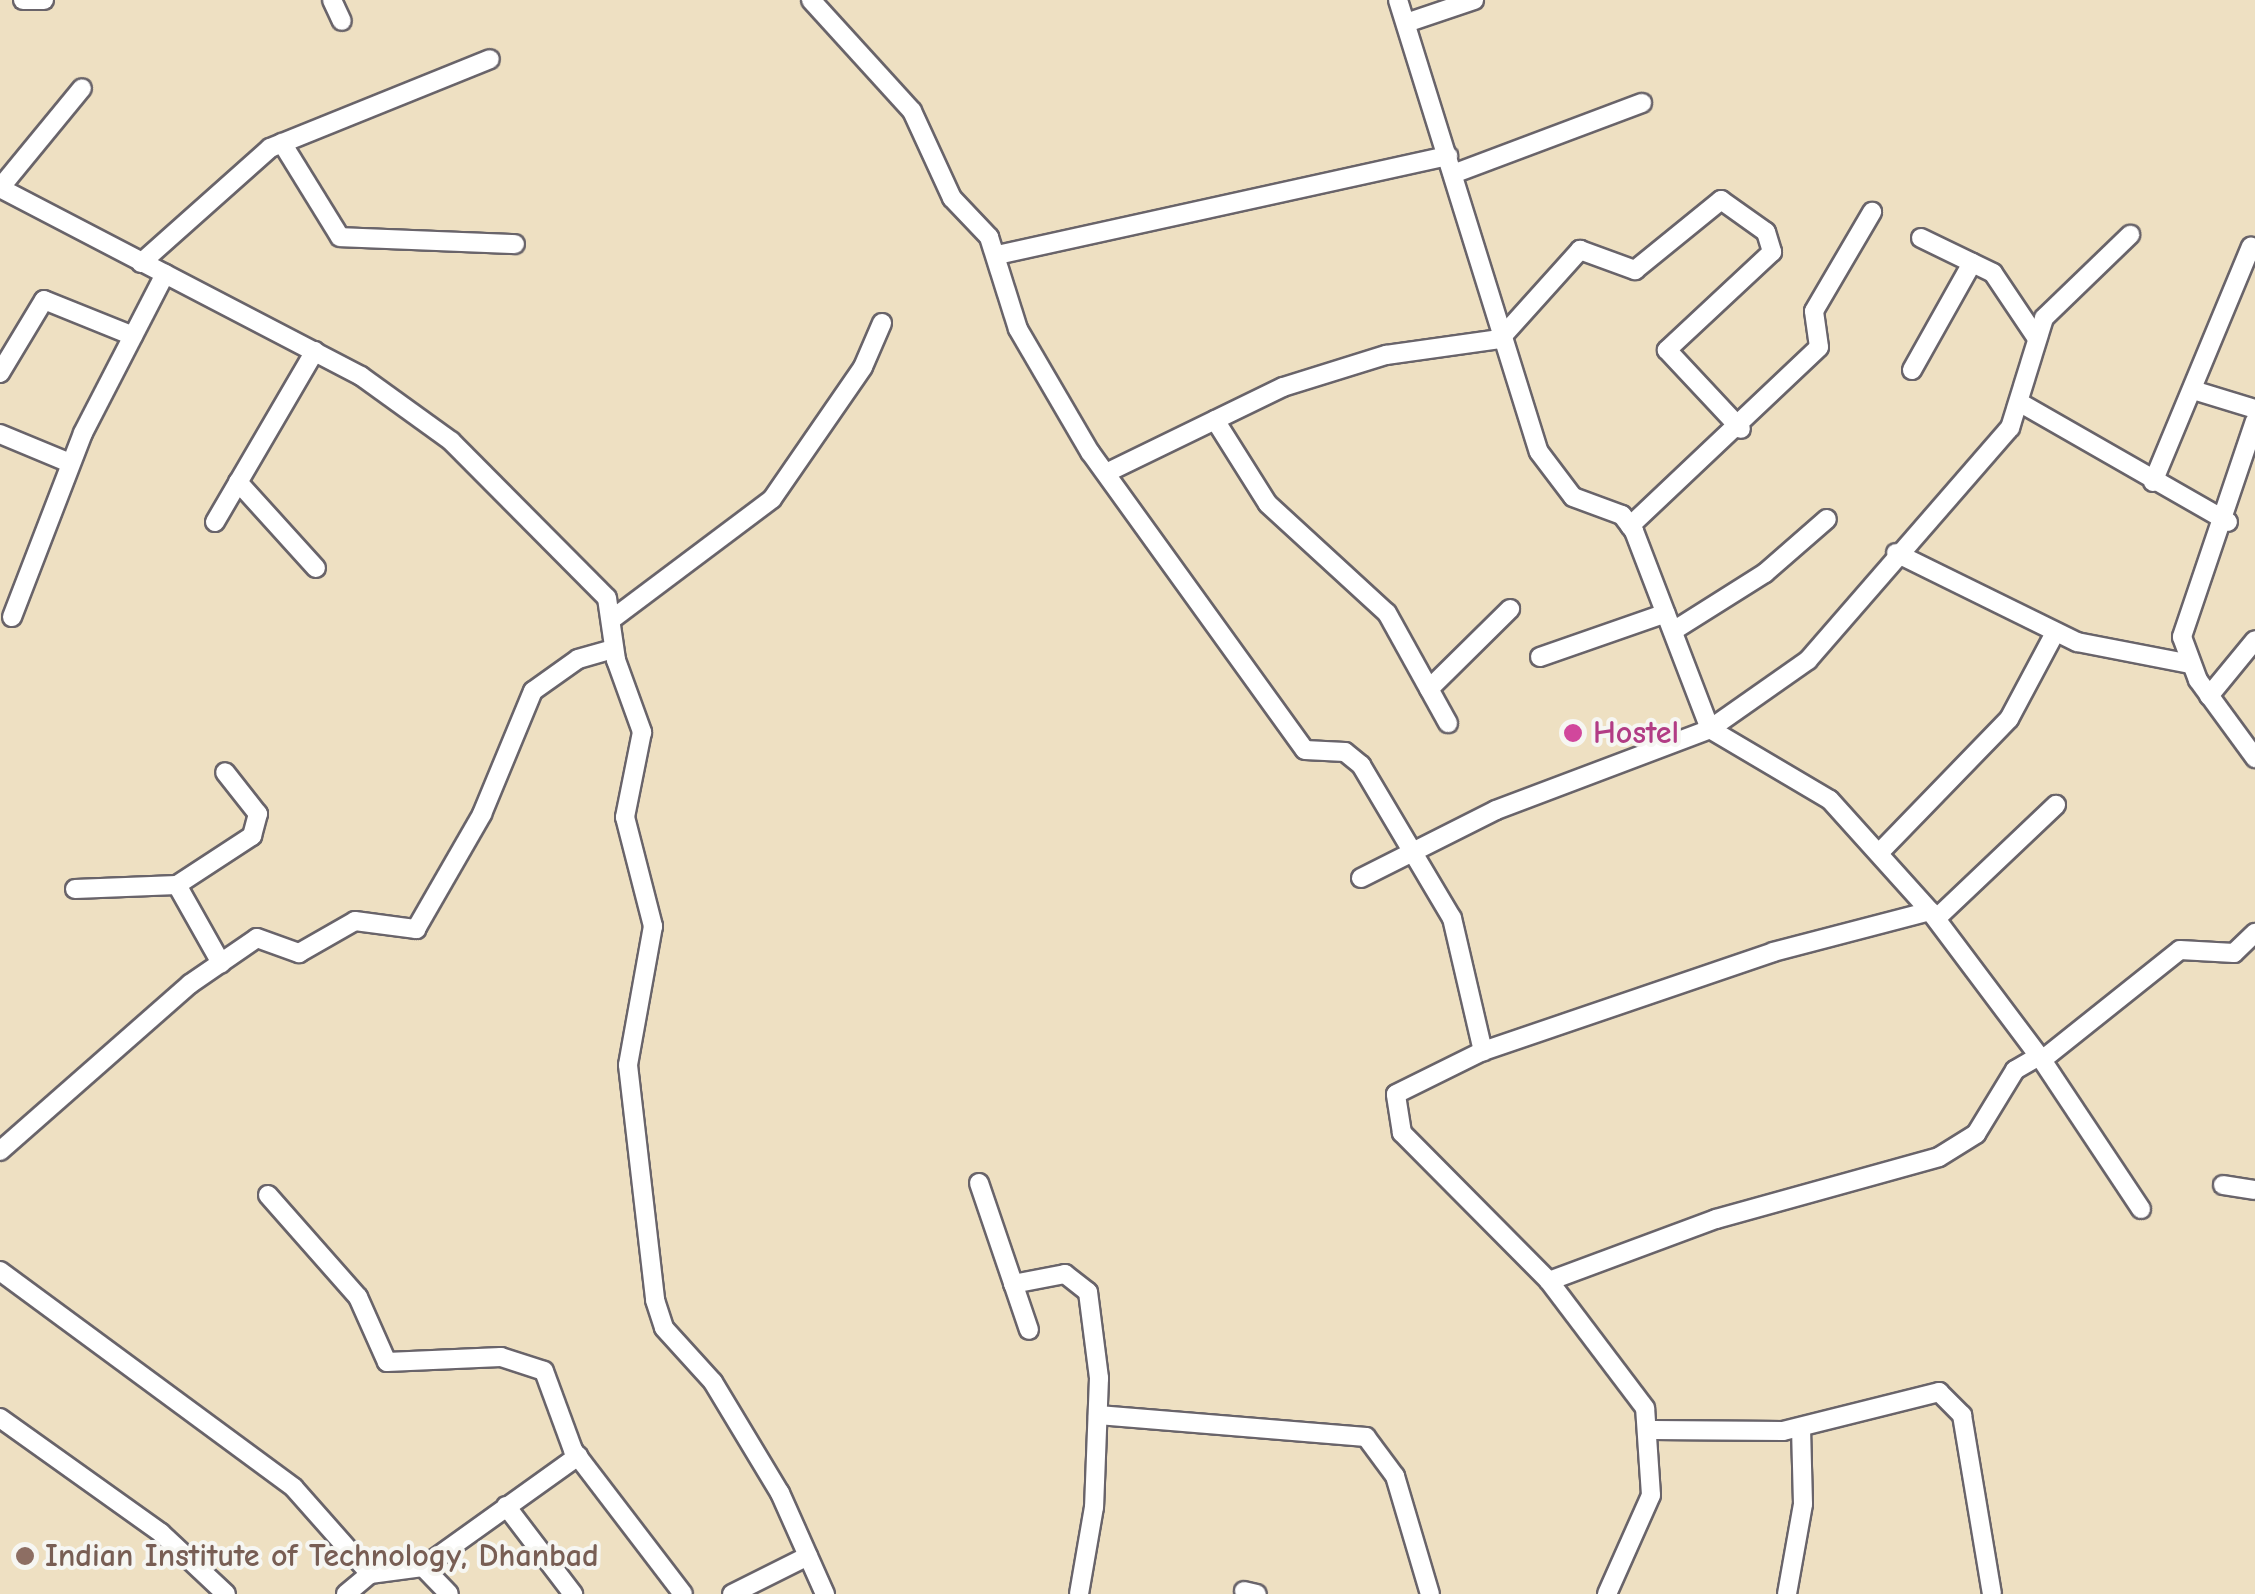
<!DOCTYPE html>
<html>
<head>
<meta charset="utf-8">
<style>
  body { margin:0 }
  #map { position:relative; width:2255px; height:1594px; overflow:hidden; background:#eee0c2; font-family:"Comic Neue",sans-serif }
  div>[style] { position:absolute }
  .roads { filter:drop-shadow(2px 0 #69646a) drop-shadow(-2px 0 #69646a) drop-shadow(0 2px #69646a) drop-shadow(0 -2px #69646a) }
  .street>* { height:18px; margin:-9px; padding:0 9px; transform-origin:9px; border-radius:9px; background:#fff }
  .dots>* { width:28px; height:28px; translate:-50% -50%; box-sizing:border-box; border:5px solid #f6f6f2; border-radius:50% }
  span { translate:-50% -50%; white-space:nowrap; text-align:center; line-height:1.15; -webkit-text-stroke:8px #f6f6f2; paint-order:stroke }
  .hotel-label { font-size:32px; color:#b23c85; font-weight:700 }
  .left { translate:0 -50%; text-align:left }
  .education-label { font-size:32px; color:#785e54; font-weight:700 }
</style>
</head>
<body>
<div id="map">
  <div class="roads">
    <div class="street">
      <i style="left:23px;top:0;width:21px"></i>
      <i style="left:332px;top:0;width:23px;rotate:65deg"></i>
      <i style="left:811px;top:0;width:150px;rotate:47.7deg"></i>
      <i style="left:912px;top:111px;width:96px;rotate:65.3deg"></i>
      <i style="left:952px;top:198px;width:54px;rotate:46.5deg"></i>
      <i style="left:989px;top:237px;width:96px;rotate:72.5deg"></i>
      <i style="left:1018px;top:329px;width:143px;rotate:59.7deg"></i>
      <i style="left:1090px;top:452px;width:367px;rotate:54.2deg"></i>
      <i style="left:1305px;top:750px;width:40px;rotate:2.9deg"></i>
      <i style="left:1345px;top:752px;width:21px;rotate:39deg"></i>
      <i style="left:1361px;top:765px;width:178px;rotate:59.3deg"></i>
      <i style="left:1452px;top:918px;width:137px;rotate:76.9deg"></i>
      <i style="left:1398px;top:0;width:473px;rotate:72.7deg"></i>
      <i style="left:1539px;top:452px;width:56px;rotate:52.9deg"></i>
      <i style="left:1573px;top:497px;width:52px;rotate:20.2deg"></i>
      <i style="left:1622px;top:515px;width:20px;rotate:53deg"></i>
      <i style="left:1634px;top:531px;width:212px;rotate:69deg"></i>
      <i style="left:1710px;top:729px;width:139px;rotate:30.6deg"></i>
      <i style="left:1830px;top:800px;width:149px;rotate:48deg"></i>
      <i style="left:1406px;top:23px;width:72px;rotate:-18.7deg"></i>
      <i style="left:282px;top:143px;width:110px;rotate:58.3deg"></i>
      <i style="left:340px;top:237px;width:175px;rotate:2.3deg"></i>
      <i style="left:1453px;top:174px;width:202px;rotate:-20.6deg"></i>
      <i style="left:0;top:188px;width:407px;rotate:27.5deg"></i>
      <i style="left:361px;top:376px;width:111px;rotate:35.8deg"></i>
      <i style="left:451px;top:441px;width:221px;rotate:45.2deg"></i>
      <i style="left:607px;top:598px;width:63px;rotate:81.7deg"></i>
      <i style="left:616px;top:660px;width:77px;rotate:70.1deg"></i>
      <i style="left:642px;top:732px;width:87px;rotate:101.3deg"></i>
      <i style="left:625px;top:817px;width:113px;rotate:75.6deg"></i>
      <i style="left:653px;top:926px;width:141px;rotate:100.2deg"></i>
      <i style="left:628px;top:1065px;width:237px;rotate:83.4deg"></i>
      <i style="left:655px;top:1300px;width:29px;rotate:72deg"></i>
      <i style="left:664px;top:1328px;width:73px;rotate:47.8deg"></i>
      <i style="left:713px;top:1382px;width:130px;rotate:58.9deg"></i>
      <i style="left:780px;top:1493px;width:111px;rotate:66deg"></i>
      <i style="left:0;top:188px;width:129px;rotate:-50.6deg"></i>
      <i style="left:1921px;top:238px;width:80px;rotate:25.9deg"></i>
      <i style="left:1993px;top:273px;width:77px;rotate:56.1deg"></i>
      <i style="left:997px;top:255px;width:462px;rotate:-12.4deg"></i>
      <i style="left:141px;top:263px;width:173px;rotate:-41.7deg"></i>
      <i style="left:270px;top:148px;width:237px;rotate:-22deg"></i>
      <i style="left:1912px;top:370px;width:123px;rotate:-60.7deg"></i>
      <i style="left:0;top:373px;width:85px;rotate:-58.9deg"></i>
      <i style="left:44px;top:300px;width:96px;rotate:22deg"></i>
      <i style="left:2193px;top:390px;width:65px;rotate:17deg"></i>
      <i style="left:2024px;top:405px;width:235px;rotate:29.8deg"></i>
      <i style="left:1215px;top:420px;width:99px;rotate:57.8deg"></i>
      <i style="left:1268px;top:504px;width:161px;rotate:42.5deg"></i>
      <i style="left:1387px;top:613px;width:126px;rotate:61deg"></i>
      <i style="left:2255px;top:421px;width:228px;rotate:108.7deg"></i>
      <i style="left:2182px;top:637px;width:46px;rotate:69.6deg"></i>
      <i style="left:2198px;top:680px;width:97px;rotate:53.8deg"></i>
      <i style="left:0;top:434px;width:76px;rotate:22.5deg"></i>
      <i style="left:1106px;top:473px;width:197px;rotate:-25.9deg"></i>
      <i style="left:1283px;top:387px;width:108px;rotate:-17.3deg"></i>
      <i style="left:1386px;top:355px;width:115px;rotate:-8deg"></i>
      <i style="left:1500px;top:339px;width:120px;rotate:-48deg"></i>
      <i style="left:1580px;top:250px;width:59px;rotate:20deg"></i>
      <i style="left:1635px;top:270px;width:111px;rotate:-39.1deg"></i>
      <i style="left:1721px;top:200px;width:55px;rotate:35.4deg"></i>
      <i style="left:1766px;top:232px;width:21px;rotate:73deg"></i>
      <i style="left:1772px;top:252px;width:144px;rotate:137deg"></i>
      <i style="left:1667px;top:350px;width:108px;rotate:46.9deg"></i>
      <i style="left:238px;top:482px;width:116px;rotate:47.8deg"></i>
      <i style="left:2153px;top:482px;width:255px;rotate:-67.4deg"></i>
      <i style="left:215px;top:522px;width:198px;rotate:-59.7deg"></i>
      <i style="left:1630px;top:526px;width:260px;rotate:-43.4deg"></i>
      <i style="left:1819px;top:347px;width:36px;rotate:-98deg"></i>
      <i style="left:1814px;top:311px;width:115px;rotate:-59.6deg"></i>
      <i style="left:1896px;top:553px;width:202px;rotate:26.2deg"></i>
      <i style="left:2077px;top:642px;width:115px;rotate:11deg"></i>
      <i style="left:12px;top:617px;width:197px;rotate:-68.9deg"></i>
      <i style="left:83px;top:433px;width:179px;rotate:-62.7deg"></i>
      <i style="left:615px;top:617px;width:196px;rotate:-36.9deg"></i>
      <i style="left:772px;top:499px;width:160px;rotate:-55.4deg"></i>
      <i style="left:863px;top:367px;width:48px;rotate:-66.6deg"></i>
      <i style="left:1673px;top:631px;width:109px;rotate:-32.2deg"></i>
      <i style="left:1765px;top:573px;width:82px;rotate:-41.1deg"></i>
      <i style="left:1540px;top:657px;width:133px;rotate:-19.2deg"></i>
      <i style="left:1429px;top:689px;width:114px;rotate:-44.6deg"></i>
      <i style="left:2209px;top:696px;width:72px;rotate:-50.6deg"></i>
      <i style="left:1881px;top:851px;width:184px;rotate:-45.9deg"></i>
      <i style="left:2009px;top:719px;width:98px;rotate:-61.9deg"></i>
      <i style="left:1361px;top:878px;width:151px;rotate:-26.7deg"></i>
      <i style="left:1496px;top:810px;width:229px;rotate:-20.7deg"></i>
      <i style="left:1710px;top:729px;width:120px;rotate:-35.1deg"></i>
      <i style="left:1808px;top:660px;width:308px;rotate:-49deg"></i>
      <i style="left:2010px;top:428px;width:115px;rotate:-72.8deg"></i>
      <i style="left:2044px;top:318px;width:120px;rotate:-44deg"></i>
      <i style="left:177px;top:885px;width:90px;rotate:60.6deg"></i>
      <i style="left:75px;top:889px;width:102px;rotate:-2.2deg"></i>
      <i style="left:177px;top:885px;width:90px;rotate:-33.2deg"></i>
      <i style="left:252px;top:836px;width:23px;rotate:-75deg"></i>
      <i style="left:258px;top:814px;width:53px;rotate:-128.2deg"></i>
      <i style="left:1940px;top:915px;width:160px;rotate:-43.5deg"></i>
      <i style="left:2042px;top:1060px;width:179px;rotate:56.4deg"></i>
      <i style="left:0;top:1151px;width:253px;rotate:-41.3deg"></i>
      <i style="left:190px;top:984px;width:81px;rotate:-34.5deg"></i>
      <i style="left:257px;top:938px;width:45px;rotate:19.7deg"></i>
      <i style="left:299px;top:953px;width:64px;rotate:-29.7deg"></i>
      <i style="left:355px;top:921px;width:62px;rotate:7.5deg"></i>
      <i style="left:416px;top:929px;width:133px;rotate:-60.1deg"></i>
      <i style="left:482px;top:814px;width:133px;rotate:-67.5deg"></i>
      <i style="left:533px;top:691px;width:55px;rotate:-35.4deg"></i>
      <i style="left:578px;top:659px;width:37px;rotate:-16deg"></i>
      <i style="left:979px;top:1183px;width:155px;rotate:71.2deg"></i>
      <i style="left:2223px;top:1185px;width:32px;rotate:9deg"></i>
      <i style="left:268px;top:1195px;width:136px;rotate:48.6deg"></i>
      <i style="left:358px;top:1297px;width:71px;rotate:66deg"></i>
      <i style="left:387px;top:1362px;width:114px;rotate:-2.5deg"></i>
      <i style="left:501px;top:1357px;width:45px;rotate:18deg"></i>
      <i style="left:544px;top:1371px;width:84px;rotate:69.8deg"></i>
      <i style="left:573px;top:1450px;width:181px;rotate:52.6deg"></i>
      <i style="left:0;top:1271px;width:365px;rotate:36.4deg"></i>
      <i style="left:294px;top:1488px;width:115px;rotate:48.5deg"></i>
      <i style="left:370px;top:1574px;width:53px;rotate:-7.5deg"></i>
      <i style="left:423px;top:1567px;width:37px;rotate:46deg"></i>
      <i style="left:1549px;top:1281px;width:178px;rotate:-20.4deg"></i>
      <i style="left:1716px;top:1219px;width:231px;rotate:-15.5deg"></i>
      <i style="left:1939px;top:1157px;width:44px;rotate:-31.9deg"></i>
      <i style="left:1976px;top:1134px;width:75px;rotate:-58.6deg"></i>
      <i style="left:2015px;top:1070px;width:24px;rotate:-30deg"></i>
      <i style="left:1013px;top:1284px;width:53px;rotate:-10.9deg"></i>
      <i style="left:1065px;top:1274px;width:29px;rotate:38deg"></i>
      <i style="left:1088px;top:1292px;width:87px;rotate:82.7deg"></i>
      <i style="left:1099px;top:1378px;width:129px;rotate:92.2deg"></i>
      <i style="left:1094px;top:1507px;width:88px;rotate:99.8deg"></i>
      <i style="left:1098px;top:1415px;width:269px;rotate:4.7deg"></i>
      <i style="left:1366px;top:1437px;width:49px;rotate:53.4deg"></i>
      <i style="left:1395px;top:1476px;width:123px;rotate:73.5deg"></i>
      <i style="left:0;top:1418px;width:198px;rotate:35.5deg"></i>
      <i style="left:161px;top:1533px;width:89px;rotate:43.2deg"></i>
      <i style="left:1653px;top:1430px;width:130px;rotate:0.4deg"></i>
      <i style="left:1783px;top:1431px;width:161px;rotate:-14deg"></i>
      <i style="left:1939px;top:1392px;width:33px;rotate:45deg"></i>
      <i style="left:1962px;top:1415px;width:181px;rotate:80.5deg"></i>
      <i style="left:506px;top:1506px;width:111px;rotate:52.7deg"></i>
      <i style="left:423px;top:1567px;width:191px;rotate:-35.6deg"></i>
      <i style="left:1244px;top:1591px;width:13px;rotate:13deg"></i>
      <i style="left:346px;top:1594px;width:31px;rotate:-40deg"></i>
      <i style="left:732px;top:1594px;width:85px;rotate:-26.6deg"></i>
      <i style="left:1607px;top:1594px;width:108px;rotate:-66deg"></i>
      <i style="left:1651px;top:1495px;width:87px;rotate:-93.9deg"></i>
      <i style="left:1645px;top:1408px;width:159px;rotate:-127.1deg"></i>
      <i style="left:1549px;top:1281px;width:209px;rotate:-134.8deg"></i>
      <i style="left:1402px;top:1133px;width:39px;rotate:-99deg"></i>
      <i style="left:1396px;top:1094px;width:97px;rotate:-26.3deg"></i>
      <i style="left:1483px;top:1051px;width:306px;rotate:-18.8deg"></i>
      <i style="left:1773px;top:952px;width:162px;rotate:-14.6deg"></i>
      <i style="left:1930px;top:911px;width:186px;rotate:53.1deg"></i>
      <i style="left:2042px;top:1060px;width:176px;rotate:-38.6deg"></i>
      <i style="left:2180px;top:950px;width:54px;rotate:3.2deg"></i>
      <i style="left:2234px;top:953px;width:29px;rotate:-44deg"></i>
      <i style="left:1787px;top:1594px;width:91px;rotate:-79.9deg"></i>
      <i style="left:1803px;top:1504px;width:76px;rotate:-91.5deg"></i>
    </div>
  </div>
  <div class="dots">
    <i style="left:1573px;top:733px;background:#d1479c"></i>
    <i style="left:25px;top:1556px;background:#8d6e63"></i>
  </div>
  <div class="hotel-label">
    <span class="left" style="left:1593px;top:733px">Hostel</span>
  </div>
  <div class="education-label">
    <span class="left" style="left:45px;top:1556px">Indian Institute of Technology, Dhanbad</span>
  </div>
</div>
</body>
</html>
